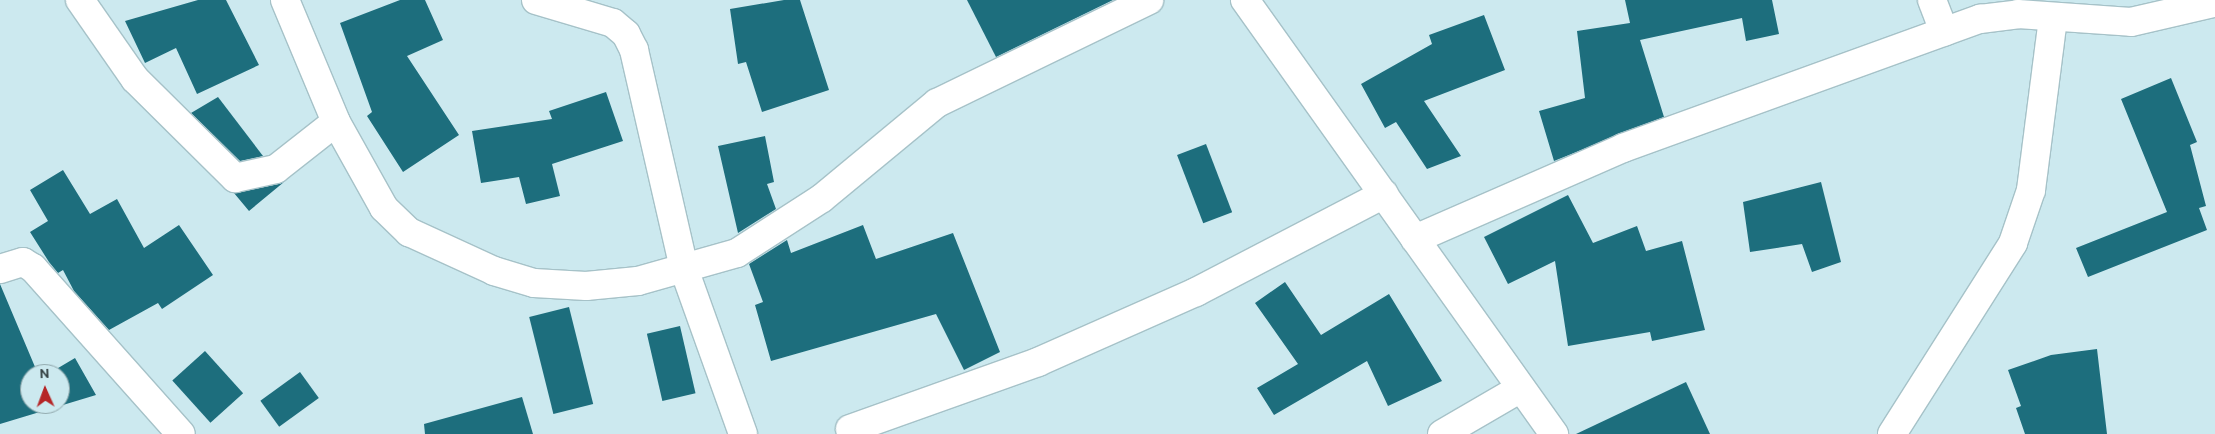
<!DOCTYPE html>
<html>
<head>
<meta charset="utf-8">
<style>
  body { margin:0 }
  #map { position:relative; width:2215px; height:434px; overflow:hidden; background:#cce9ef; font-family:Overpass,sans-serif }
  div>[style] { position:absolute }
  .building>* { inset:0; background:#1d6e7d; transform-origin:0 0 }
  .roads { filter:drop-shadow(1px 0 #a6c2c8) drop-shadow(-1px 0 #a6c2c8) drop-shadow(0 1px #a6c2c8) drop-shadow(0 -1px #a6c2c8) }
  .street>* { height:28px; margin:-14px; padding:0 14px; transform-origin:14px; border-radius:14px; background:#fff }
  .secondary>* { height:28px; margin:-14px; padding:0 14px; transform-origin:14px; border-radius:14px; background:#fff }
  span { translate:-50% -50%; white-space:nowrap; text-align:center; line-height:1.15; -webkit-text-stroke:5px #cce9ef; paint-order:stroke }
  .north { position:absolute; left:20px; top:364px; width:50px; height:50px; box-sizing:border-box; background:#cce9ef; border:1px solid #8ea5a9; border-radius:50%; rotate:358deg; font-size:14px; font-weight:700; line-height:20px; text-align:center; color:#323e40 }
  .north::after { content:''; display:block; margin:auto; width:18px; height:22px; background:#b52526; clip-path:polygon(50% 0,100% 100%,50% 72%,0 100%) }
</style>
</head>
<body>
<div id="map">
  <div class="building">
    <i style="clip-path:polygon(198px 0,226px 0,259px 65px,197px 94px,176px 48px,145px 63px,125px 21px)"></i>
    <i style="clip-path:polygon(400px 0,425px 0,443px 40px,407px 56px,459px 135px,403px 172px,367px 116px,372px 112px,340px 23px)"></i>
    <i style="clip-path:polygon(784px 0,800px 0,829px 90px,762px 112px,746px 62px,738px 64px,730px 9px)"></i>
    <i style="clip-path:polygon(967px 0,1113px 0,996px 57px)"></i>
    <i style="clip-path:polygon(1625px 0,1772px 0,1779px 34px,1746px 41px,1742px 18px,1640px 40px,1664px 117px,1554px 161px,1539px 111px,1585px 98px,1577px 31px,1630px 23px)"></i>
    <i style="clip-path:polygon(1484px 15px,1505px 70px,1424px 101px,1461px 156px,1427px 169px,1396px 122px,1385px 128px,1361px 84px,1432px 44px,1429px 35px)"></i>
    <i style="clip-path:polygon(2171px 78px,2197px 142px,2190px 145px,2206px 206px,2199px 208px,2207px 230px,2088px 277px,2076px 248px,2167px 212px,2121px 99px)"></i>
    <i style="clip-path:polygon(606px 92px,623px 141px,552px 164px,560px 196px,526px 204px,519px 177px,481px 183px,472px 131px,552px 119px,549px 111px)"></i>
    <i style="clip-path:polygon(218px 97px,263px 156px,240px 161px,191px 113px)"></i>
    <i style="clip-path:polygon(765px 136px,774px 182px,767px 184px,776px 209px,738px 233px,718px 146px)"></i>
    <i style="left:1206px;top:144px;width:73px;height:31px;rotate:69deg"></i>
    <i style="clip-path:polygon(63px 170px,90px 214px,117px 199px,144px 248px,179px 225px,213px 275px,162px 309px,158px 303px,109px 330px,74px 291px,63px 270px,58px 273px,49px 262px,30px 232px,48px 221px,30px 190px)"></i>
    <i style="clip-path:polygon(284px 182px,249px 211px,234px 193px,279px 184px)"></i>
    <i style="clip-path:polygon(1821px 182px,1841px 262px,1812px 272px,1802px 244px,1750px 252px,1743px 202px)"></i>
    <i style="clip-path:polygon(1568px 195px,1593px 243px,1637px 226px,1646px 251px,1682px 241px,1705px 330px,1652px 341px,1650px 332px,1568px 346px,1555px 261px,1508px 284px,1484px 237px)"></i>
    <i style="clip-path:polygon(863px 225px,876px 259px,953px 233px,1000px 352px,964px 370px,936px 314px,771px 361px,755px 305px,763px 302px,749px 264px,787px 240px,791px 253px)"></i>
    <i style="clip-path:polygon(1285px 282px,1321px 335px,1389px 294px,1442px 381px,1388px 406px,1367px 361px,1274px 415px,1257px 388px,1298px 364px,1255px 303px)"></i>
    <i style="clip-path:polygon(0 284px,38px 374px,30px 374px,30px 404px,60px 404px,60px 374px,48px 374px,75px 358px,96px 395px,0 424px)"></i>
    <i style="left:569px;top:307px;width:100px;height:41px;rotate:76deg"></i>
    <i style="left:680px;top:326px;width:69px;height:34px;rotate:77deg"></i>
    <i style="clip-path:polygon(2097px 349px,2107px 434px,2025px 434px,2016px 408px,2021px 406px,2008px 370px,2051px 355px)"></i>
    <i style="left:205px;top:351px;width:57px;height:44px;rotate:48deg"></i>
    <i style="left:300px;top:372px;width:32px;height:49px;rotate:54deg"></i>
    <i style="clip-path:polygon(1686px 382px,1710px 434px,1576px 434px)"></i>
    <i style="clip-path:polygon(522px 397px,533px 434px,425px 434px,424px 424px)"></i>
  </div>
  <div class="roads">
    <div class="street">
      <i style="left:80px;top:0;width:96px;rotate:55.2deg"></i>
      <i style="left:135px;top:79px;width:141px;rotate:44.7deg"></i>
      <i style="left:235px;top:178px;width:42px;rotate:-12.4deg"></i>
      <i style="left:276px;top:169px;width:76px;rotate:-38.1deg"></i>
      <i style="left:285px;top:0;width:132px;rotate:67.3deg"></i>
      <i style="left:336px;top:122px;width:98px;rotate:60.8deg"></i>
      <i style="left:384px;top:208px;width:35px;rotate:44deg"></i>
      <i style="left:409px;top:232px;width:94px;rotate:24.6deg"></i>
      <i style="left:494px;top:271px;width:42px;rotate:16.7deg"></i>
      <i style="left:534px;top:283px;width:52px;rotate:3.3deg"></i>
      <i style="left:586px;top:286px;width:52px;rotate:-5.5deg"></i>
      <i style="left:638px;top:281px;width:103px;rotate:-15.8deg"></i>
      <i style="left:737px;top:253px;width:101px;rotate:-32.9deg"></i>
      <i style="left:822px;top:198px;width:149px;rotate:-39.6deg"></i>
      <i style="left:937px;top:103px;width:236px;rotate:-25.9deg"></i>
      <i style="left:536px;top:0;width:80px;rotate:16.6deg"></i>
      <i style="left:613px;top:23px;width:17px;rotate:40deg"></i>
      <i style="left:626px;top:34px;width:18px;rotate:63deg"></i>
      <i style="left:634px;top:50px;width:225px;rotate:77.1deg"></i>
      <i style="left:684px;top:269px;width:175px;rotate:70.3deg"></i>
      <i style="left:1932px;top:0;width:34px;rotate:69deg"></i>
      <i style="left:1415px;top:239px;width:227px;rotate:-23.6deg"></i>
      <i style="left:1623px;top:148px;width:380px;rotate:-19.9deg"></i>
      <i style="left:1980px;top:19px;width:38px;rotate:-7deg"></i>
      <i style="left:2018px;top:14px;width:113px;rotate:4deg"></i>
      <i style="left:2131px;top:22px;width:84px;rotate:-13deg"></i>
      <i style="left:0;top:269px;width:24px;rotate:-17deg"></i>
      <i style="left:23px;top:262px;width:12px;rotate:31deg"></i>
      <i style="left:33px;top:268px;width:222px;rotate:48.3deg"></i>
      <i style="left:850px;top:429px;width:200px;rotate:-19.6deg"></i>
      <i style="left:1038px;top:362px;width:173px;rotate:-23.9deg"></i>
      <i style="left:1196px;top:292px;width:212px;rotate:-27.5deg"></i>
      <i style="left:1442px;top:434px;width:91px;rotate:-30.2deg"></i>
      <i style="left:1892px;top:434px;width:226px;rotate:-57.6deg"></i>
      <i style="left:2013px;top:243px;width:56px;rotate:-71.2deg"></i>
      <i style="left:2031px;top:190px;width:173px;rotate:-82.7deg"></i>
    </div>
    <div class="secondary">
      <i style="left:1245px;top:0;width:533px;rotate:54.55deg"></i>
    </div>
  </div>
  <div class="north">N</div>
</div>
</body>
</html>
